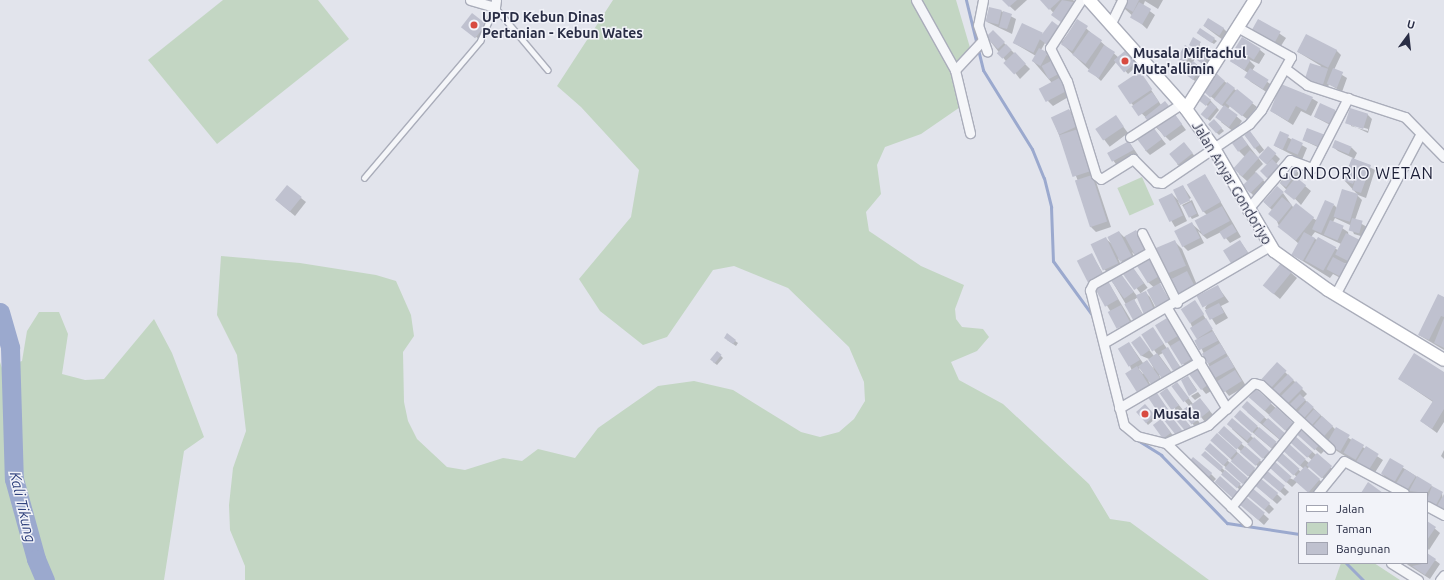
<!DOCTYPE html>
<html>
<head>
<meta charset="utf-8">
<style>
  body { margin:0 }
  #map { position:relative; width:1444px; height:580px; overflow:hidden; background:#e2e4ec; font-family:Ubuntu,sans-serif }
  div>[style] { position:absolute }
  .green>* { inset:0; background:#c3d6c3; transform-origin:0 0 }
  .shadow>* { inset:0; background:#0003; transform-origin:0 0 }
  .stream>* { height:3px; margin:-1.5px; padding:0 1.5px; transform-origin:1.5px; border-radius:1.5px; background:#9ba9ce }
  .river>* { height:19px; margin:-9.5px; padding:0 9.5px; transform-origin:9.5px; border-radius:9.5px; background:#9ba9ce }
  .building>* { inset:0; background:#bfc1cf; transform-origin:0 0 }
  .roads { filter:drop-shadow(1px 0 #aaadba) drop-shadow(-1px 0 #aaadba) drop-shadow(0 1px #aaadba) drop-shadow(0 -1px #aaadba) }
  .lane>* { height:4.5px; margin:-2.25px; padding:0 2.25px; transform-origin:2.25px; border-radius:2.25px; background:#f5f6f9 }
  .street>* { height:9px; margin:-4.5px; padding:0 4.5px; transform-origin:4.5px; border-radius:4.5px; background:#f5f6f9 }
  .secondary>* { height:12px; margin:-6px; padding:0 6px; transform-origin:6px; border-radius:6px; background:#fff }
  .dots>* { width:11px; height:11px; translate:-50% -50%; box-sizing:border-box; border:2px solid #f2f3f9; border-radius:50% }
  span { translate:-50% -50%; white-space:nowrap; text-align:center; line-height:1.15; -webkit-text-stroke:3px #f2f3f9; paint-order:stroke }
  .poi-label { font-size:14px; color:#292d45; font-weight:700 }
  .left { translate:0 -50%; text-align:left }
  .street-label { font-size:14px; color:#292d45 }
  .water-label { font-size:15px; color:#30417c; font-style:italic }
  .quarter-label { font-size:16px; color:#1b1e36; letter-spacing:1px }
  .legend { position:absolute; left:1298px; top:492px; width:130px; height:72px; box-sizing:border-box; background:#f2f3f9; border:1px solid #a2a4b1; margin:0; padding:5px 7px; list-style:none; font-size:12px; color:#292d45 }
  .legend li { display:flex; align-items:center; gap:8px; height:20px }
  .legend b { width:20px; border:1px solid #a2a4b1 }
  .north { position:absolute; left:1388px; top:16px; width:40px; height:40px; -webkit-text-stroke:3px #f2f3f9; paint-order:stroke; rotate:15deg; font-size:11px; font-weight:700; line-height:16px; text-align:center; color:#292d45 }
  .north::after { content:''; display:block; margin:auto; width:14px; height:18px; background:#292d45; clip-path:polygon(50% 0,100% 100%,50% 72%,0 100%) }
</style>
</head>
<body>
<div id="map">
  <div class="green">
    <i style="clip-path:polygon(223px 0,318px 0,349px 39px,217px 144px,148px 60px)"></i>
    <i style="clip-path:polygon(613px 0,956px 0,971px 51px,959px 65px,966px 103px,921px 134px,885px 147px,877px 165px,881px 194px,866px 212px,869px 231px,921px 266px,964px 285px,955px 309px,956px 319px,962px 327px,983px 329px,989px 337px,977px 351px,951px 362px,959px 380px,1003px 404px,1089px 484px,1110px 519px,1130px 522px,1209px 580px,245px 580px,245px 566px,230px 530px,229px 505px,233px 468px,246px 431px,237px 355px,217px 315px,221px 256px,300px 263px,376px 275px,396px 281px,411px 315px,414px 336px,403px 352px,404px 402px,408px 421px,417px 439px,447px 467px,465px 470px,503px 458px,522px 461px,538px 449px,575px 458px,598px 428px,658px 386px,694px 381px,733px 390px,801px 432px,820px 437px,839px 432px,854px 419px,865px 401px,864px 382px,849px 347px,788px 288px,734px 266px,713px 270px,667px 337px,643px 345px,600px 311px,579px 279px,631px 217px,639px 170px,581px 107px,557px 86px)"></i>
    <i style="left:1142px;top:177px;width:30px;height:27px;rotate:66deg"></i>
    <i style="clip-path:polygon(39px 312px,59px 312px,68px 334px,62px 374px,85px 380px,104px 379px,154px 319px,172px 353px,204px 437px,184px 451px,164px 580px,0 580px,0 362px,2px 368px,22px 361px,27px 331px)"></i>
    <i style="clip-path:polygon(1341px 563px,1374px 563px,1400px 580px,1335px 580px)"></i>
  </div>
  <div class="shadow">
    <i style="clip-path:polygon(1003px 0,1027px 0,1015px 11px)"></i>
    <i style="clip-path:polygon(1042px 0,1073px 0,1082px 8px,1067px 28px)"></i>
    <i style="clip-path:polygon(1115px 0,1163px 0,1158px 9px,1145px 1px,1143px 6px,1155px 15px,1147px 29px)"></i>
    <i style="clip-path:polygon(1001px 11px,1016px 19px,1012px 34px,987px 22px)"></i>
    <i style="clip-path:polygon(1259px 20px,1286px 38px,1279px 49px)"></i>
    <i style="clip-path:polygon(1078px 21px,1119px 58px,1128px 54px,1138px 65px,1128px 74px,1117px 61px,1101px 81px,1061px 43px)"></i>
    <i style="clip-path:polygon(486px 25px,479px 39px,465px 29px)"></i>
    <i style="clip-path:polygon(1204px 26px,1223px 28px,1228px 33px,1223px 40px)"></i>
    <i style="clip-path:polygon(993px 32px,1030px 69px,1020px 79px,987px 37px)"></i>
    <i style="clip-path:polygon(1042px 34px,1053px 49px,1045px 43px,1041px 50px,1052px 59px,1050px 62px,1064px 78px,1059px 80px,1070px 96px,1053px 106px,1048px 101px,1052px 83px,1033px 61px,1036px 56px,1014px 43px)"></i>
    <i style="clip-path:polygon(1200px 35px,1214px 39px,1217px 41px,1214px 44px)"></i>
    <i style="clip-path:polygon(1200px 43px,1199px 50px,1192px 47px)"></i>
    <i style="clip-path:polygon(1236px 48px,1260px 50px,1265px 54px,1259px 64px,1248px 59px,1255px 66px,1252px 71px,1273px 86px,1268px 93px,1251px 82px,1246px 77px,1248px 73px,1231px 61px,1243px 55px)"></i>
    <i style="clip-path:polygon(1336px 50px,1341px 55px,1334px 70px,1347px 78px,1342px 92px,1329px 84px,1327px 90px,1310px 84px,1321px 66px,1298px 52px)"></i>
    <i style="clip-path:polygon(1192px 51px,1198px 56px,1212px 56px,1206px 65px,1196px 57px,1193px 62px,1202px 69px,1200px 72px,1178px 58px)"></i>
    <i style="clip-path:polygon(1189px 68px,1199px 75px,1195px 81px,1186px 74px)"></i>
    <i style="clip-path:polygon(1140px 73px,1161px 105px,1165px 102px,1186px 130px,1170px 141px,1131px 103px)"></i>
    <i style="clip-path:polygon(1224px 81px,1257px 107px,1247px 119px,1230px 106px,1228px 109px,1242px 121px,1234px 132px,1221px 122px,1224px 107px,1209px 95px)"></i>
    <i style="clip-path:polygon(1303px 93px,1318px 102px,1311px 116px,1301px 111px,1293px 125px,1271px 111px)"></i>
    <i style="clip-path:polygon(1199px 99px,1210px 100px,1219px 110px,1210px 121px,1205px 117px,1209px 107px)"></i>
    <i style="clip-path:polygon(1069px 110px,1074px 115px,1111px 227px,1096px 232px,1091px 227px,1078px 181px,1052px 118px)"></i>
    <i style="clip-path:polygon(1336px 111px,1341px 116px,1336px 128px,1315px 117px)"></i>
    <i style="clip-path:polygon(evenodd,1367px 114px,1372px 119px,1368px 133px,1347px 123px,1367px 114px,1351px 124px,1368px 129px,1368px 131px,1351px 126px,1351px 124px)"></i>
    <i style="left:1116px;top:117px;width:20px;height:23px;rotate:53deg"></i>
    <i style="clip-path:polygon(1214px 120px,1224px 131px,1219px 135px,1209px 125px)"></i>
    <i style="clip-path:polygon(1153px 128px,1166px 144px,1150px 155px,1145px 150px)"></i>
    <i style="clip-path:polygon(1307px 129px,1326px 151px,1303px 140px)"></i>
    <i style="left:1250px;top:132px;width:23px;height:6px;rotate:52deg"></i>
    <i style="clip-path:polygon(1280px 133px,1307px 148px,1302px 160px,1275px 146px)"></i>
    <i style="clip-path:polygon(1241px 136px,1263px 164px,1255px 172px,1268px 185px,1256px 198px,1244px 186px,1248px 182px,1239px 174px,1245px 157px,1239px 151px)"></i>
    <i style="clip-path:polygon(1335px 141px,1352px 148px,1357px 153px,1354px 159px,1375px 170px,1366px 198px,1358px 195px,1344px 180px,1353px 158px,1338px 151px,1333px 147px)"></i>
    <i style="clip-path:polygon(1129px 142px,1138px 155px,1118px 167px,1108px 153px)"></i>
    <i style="clip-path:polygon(1184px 143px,1197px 159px,1182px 169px,1177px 164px)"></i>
    <i style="clip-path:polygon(1268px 147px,1280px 159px,1276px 164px,1283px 171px,1273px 183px,1262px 172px,1268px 165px,1260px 157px)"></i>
    <i style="clip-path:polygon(1292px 167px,1302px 176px,1299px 181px,1311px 191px,1301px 205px,1280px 183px)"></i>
    <i style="clip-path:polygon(1205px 175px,1241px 237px,1230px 243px,1221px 232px,1207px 239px,1198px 231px,1204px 243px,1188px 251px,1183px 246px,1191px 223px,1200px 231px,1207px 215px,1203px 211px)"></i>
    <i style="clip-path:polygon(1183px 186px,1191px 198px,1181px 204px,1178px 201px,1187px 221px,1175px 227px,1159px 200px,1172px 194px,1179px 201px)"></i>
    <i style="clip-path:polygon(evenodd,1283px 193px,1293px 207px,1316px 220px,1334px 205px,1337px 208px,1357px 195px,1362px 200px,1355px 220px,1367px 227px,1364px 237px,1354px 234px,1350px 225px,1335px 218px,1333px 222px,1348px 232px,1354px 266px,1340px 262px,1346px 281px,1333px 274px,1330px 278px,1293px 255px,1299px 244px,1279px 226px,1272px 210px,1264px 202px,1283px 193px,1315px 232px,1341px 244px,1338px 250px,1311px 237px,1315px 232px)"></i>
    <i style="clip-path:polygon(301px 198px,306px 202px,295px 216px,276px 200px)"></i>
    <i style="clip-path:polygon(1192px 200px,1199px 216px,1192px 219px,1182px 205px)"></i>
    <i style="clip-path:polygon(1136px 231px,1150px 254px,1139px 259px,1132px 252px,1136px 261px,1126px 266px,1118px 258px,1122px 268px,1109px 274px,1104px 269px,1105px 238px,1113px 245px,1119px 232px,1124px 237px)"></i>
    <i style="clip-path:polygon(1174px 241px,1182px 249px,1199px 290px,1183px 298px,1168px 273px)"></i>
    <i style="left:1240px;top:241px;width:21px;height:19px;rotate:55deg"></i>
    <i style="clip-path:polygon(1092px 255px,1107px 280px,1093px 286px,1088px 282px)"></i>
    <i style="clip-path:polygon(1148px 258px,1164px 281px,1159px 284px,1173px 305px,1148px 282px)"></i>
    <i style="clip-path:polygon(1281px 264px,1297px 278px,1280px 299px,1269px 290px)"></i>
    <i style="left:1132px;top:267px;width:26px;height:9px;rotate:53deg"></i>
    <i style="clip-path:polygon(1121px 275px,1137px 296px,1145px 292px,1150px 297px,1159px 315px,1138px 297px,1134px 300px,1149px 324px,1140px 328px,1112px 281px)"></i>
    <i style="left:1108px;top:282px;width:52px;height:13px;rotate:59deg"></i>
    <i style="clip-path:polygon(1218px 287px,1229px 302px,1221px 306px,1228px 318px,1216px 325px,1205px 308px)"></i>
    <i style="clip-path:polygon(1444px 298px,1444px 350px,1419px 335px)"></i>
    <i style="clip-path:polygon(1195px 301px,1246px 386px,1229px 396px,1214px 377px,1190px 322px)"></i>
    <i style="clip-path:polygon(1167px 319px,1196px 364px,1187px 369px,1167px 342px)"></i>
    <i style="clip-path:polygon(evenodd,1153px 329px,1184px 372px,1178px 376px,1163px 353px,1159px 355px,1175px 377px,1159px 375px,1164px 384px,1156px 389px,1148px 380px,1153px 390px,1143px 397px,1130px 366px,1129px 343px,1143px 363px,1146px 361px,1154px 369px,1149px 359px,1142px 356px,1140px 338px,1154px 356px,1157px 354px,1143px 335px,1153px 329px,1140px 368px,1144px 373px,1143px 374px,1139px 369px,1140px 368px)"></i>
    <i style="clip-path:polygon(727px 335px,738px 343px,736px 346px,727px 340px)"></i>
    <i style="clip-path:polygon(717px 352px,723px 358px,717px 365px,713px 362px)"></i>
    <i style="clip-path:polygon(1277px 364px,1307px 394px,1303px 398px,1336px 430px,1383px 460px,1374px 474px,1332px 448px,1263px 379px)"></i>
    <i style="clip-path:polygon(1197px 369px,1213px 390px,1206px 394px,1201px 388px)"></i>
    <i style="clip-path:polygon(1444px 373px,1444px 422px,1437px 433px,1421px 421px,1433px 402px,1399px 379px)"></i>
    <i style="clip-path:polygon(1188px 377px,1197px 390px,1190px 394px)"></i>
    <i style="clip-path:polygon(1172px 386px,1181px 388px,1193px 404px,1200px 399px,1214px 416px,1205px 422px,1191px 404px,1188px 407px,1202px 426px,1197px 429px,1182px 411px,1179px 413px,1195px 432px,1191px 435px,1176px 418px,1173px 420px,1186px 436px,1181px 439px,1150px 399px,1157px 395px,1173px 416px,1177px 413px,1167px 390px,1183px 410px,1189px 406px)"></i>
    <i style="clip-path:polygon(1256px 390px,1298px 428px,1291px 435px,1255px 402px)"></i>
    <i style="clip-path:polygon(1198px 392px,1201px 396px,1195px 400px,1191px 396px)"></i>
    <i style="clip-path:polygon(1147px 408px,1156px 418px,1148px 425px,1137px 412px)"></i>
    <i style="clip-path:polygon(1240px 411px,1281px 448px,1277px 453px,1240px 422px)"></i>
    <i style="clip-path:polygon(evenodd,1247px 412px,1264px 417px,1286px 435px,1294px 436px,1336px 472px,1327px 482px,1310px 466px,1307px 469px,1324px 484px,1316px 493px,1310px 493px,1297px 482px,1292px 487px,1274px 471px,1294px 480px,1297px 477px,1281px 463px,1281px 453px,1301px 472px,1304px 469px,1288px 455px,1287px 446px,1247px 412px,1290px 441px,1312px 460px,1309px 463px,1287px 444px,1290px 441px)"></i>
    <i style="clip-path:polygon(1232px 419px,1273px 456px,1268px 462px,1232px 429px)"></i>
    <i style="clip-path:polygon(1161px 420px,1175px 438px,1169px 443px,1164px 438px)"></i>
    <i style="clip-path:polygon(1224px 428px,1266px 466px,1262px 470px,1225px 437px)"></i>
    <i style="clip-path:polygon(1302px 438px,1319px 446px,1324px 451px,1321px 454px)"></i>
    <i style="clip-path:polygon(1217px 446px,1236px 451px,1259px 474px,1253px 480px)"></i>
    <i style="clip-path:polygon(1444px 450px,1444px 459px,1441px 456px)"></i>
    <i style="clip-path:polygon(1205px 452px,1242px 487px,1240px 490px,1208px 459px)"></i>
    <i style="clip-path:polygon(1211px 454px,1228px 461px,1252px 484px,1249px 488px)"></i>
    <i style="clip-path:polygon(1391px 460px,1442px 493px,1444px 511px,1427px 502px,1427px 493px,1410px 493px,1387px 479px,1382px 474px)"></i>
    <i style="clip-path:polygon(1189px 463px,1211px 474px,1216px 479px,1212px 483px)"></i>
    <i style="clip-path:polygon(1265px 470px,1289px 492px,1285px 496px,1266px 479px)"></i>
    <i style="clip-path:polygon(1260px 489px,1277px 494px,1282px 499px,1277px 504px)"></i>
    <i style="clip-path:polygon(1245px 497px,1269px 519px,1264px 525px,1245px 508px)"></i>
    <i style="clip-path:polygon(1252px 498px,1269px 504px,1274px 509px,1269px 514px)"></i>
    <i style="clip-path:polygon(1427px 522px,1440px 533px,1429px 550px,1427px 548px)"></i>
    <i style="clip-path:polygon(1427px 554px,1440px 564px,1430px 579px,1405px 563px,1427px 563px)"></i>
  </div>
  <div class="stream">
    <i style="left:966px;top:0;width:72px;rotate:76.3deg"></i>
    <i style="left:983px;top:70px;width:93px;rotate:58.2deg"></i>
    <i style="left:1032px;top:149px;width:31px;rotate:68deg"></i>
    <i style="left:1044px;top:178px;width:30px;rotate:76deg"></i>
    <i style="left:1051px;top:207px;width:54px;rotate:87.9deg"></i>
    <i style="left:1053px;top:261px;width:68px;rotate:54deg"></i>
    <i style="left:1131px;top:436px;width:36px;rotate:32deg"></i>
    <i style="left:1161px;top:455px;width:95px;rotate:45.9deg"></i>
    <i style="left:1227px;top:523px;width:73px;rotate:8.7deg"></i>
    <i style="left:1346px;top:563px;width:24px;rotate:45deg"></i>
  </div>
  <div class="river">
    <i style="left:0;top:312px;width:37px;rotate:74deg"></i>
    <i style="left:10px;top:348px;width:131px;rotate:88.3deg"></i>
    <i style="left:14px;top:479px;width:83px;rotate:74.6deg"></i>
    <i style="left:36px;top:559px;width:23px;rotate:67deg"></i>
  </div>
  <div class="building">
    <i style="clip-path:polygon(1002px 0,1017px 0,1009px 7px)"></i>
    <i style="clip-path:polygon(1040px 0,1060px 0,1049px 10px)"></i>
    <i style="clip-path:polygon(1062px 0,1078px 3px,1062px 23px,1051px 15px)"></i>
    <i style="clip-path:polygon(1124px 0,1139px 0,1133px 12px,1121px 5px)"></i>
    <i style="left:1139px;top:2px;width:14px;height:18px;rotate:30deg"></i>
    <i style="left:989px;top:7px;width:13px;height:15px;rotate:13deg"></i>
    <i style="clip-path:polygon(1003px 11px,1012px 14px,1007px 29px,999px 27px)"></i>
    <i style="left:472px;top:13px;width:18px;height:18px;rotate:38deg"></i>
    <i style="left:1208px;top:18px;width:19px;height:9px;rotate:32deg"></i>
    <i style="left:1077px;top:19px;width:13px;height:30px;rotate:32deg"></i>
    <i style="left:1258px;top:19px;width:26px;height:15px;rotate:29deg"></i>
    <i style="left:1052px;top:21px;width:10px;height:22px;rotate:37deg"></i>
    <i style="left:1022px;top:23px;width:23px;height:22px;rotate:25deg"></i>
    <i style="left:1200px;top:28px;width:18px;height:6px;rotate:34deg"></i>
    <i style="left:993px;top:30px;width:17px;height:10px;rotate:45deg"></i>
    <i style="left:1089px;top:31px;width:16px;height:29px;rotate:35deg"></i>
    <i style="left:1306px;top:34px;width:35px;height:20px;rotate:27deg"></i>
    <i style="clip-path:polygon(1193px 37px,1201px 42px,1196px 49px,1189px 45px)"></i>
    <i style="left:1242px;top:37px;width:22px;height:13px;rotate:32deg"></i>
    <i style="left:1006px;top:44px;width:8px;height:13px;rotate:45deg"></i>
    <i style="left:1104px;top:45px;width:13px;height:31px;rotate:32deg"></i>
    <i style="left:1185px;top:45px;width:9px;height:15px;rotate:32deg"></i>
    <i style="left:1203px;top:47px;width:10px;height:14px;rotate:37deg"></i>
    <i style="left:1039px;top:48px;width:10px;height:15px;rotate:29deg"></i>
    <i style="left:1126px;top:50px;width:16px;height:16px;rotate:50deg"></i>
    <i style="left:1236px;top:51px;width:17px;height:12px;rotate:31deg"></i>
    <i style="left:1015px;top:52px;width:16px;height:16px;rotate:47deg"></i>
    <i style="left:1053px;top:60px;width:15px;height:13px;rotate:62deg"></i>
    <i style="left:1193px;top:61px;width:9px;height:4px;rotate:41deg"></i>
    <i style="left:1310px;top:63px;width:19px;height:17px;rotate:18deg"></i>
    <i style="clip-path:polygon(1189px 67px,1197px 72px,1193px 80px,1185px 74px)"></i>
    <i style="left:1250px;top:68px;width:22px;height:11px;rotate:32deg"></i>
    <i style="left:1333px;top:68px;width:11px;height:17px;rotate:22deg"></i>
    <i style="left:1140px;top:71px;width:22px;height:27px;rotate:56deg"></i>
    <i style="left:1216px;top:73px;width:12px;height:22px;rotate:42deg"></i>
    <i style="left:1059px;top:78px;width:15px;height:23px;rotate:62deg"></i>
    <i style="left:1227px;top:82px;width:10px;height:22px;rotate:37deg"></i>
    <i style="clip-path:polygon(1281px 84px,1313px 97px,1306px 111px,1296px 106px,1288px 121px,1270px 111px)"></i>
    <i style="left:1237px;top:89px;width:21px;height:18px;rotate:39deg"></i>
    <i style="left:1200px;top:91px;width:14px;height:8px;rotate:39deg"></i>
    <i style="left:1152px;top:92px;width:12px;height:25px;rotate:55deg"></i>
    <i style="left:1165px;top:101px;width:6px;height:26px;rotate:51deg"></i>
    <i style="left:1211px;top:102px;width:8px;height:16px;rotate:40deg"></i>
    <i style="left:1320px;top:103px;width:17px;height:15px;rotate:24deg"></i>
    <i style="left:1224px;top:105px;width:17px;height:15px;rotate:36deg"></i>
    <i style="left:1350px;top:108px;width:19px;height:16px;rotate:18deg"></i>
    <i style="left:1069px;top:109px;width:19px;height:20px;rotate:65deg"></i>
    <i style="left:1174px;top:113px;width:14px;height:22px;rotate:54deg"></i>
    <i style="left:1116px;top:115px;width:14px;height:25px;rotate:56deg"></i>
    <i style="left:1214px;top:119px;width:12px;height:8px;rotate:48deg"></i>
    <i style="left:1153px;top:127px;width:15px;height:20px;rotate:53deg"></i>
    <i style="left:1307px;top:128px;width:19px;height:13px;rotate:21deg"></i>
    <i style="left:1078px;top:129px;width:44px;height:20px;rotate:72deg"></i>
    <i style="left:1250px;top:131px;width:17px;height:7px;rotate:54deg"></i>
    <i style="left:1280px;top:131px;width:10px;height:16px;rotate:24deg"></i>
    <i style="left:1241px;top:135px;width:12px;height:12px;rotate:55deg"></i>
    <i style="left:1292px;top:138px;width:12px;height:13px;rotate:24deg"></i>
    <i style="left:1335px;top:140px;width:18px;height:8px;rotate:22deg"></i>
    <i style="left:1129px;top:141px;width:10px;height:25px;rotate:61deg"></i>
    <i style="left:1184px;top:142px;width:14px;height:19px;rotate:51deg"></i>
    <i style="left:1268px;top:146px;width:11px;height:15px;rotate:41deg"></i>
    <i style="left:1250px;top:150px;width:12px;height:25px;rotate:42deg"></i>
    <i style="clip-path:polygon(1352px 158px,1371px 165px,1361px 193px,1352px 190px,1359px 168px,1353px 184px,1343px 180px)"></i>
    <i style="left:1272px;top:159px;width:10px;height:17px;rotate:45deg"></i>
    <i style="left:1292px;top:166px;width:7px;height:21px;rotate:34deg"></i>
    <i style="left:1256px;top:172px;width:11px;height:19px;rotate:45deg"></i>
    <i style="left:1205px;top:174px;width:32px;height:21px;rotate:60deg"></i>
    <i style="left:1092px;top:175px;width:49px;height:18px;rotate:72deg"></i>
    <i style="left:1296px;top:177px;width:13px;height:19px;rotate:39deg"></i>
    <i style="left:287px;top:185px;width:19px;height:19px;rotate:39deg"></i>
    <i style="left:1183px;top:185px;width:17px;height:11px;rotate:65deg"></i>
    <i style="left:1277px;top:186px;width:9px;height:21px;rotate:41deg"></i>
    <i style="left:1342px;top:189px;width:17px;height:29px;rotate:17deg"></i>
    <i style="left:1172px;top:193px;width:25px;height:15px;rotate:64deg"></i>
    <i style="left:1282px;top:197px;width:13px;height:22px;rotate:39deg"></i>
    <i style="left:1325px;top:200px;width:10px;height:32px;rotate:24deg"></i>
    <i style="left:1191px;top:202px;width:13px;height:9px;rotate:63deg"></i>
    <i style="left:1296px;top:203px;width:23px;height:30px;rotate:38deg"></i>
    <i style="left:1222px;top:206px;width:17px;height:31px;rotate:62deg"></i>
    <i style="left:1352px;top:218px;width:11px;height:13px;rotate:15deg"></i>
    <i style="left:1330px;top:220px;width:15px;height:16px;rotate:23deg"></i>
    <i style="left:1192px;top:222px;width:18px;height:20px;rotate:63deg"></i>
    <i style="left:1232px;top:224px;width:9px;height:15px;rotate:58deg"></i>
    <i style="left:1136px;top:230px;width:21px;height:13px;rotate:61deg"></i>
    <i style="left:1119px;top:231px;width:28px;height:13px;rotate:63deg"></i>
    <i style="left:1304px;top:232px;width:13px;height:26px;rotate:29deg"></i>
    <i style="left:1346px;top:233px;width:16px;height:24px;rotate:27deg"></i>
    <i style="left:1106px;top:237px;width:29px;height:17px;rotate:65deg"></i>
    <i style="left:1318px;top:237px;width:21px;height:27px;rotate:29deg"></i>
    <i style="left:1175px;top:240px;width:28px;height:22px;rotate:67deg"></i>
    <i style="left:1240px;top:240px;width:15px;height:20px;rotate:58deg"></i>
    <i style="left:1092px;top:253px;width:25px;height:17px;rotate:63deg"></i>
    <i style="left:1148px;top:257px;width:22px;height:14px;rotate:58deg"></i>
    <i style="left:1333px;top:257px;width:17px;height:14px;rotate:28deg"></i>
    <i style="left:1281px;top:263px;width:14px;height:29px;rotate:39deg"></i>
    <i style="left:1132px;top:266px;width:21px;height:12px;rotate:55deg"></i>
    <i style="left:1187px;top:271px;width:16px;height:19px;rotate:63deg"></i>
    <i style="left:1121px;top:274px;width:22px;height:12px;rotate:54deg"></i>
    <i style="left:1108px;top:281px;width:21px;height:15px;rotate:61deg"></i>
    <i style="left:1160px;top:283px;width:19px;height:15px;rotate:62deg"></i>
    <i style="left:1218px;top:285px;width:13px;height:24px;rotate:63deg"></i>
    <i style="left:1146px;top:291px;width:21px;height:11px;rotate:67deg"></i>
    <i style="clip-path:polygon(1438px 294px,1444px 297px,1444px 317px,1441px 316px,1429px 340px,1418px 335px)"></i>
    <i style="left:1134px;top:299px;width:23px;height:11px;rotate:61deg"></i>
    <i style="left:1195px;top:300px;width:17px;height:17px;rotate:57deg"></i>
    <i style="left:1219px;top:303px;width:11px;height:16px;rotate:63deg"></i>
    <i style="left:1121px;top:305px;width:19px;height:15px;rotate:62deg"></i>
    <i style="left:1167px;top:318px;width:21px;height:14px;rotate:59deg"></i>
    <i style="left:1206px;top:318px;width:13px;height:19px;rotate:58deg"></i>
    <i style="clip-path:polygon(1444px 318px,1444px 348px,1434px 343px)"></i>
    <i style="left:1153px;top:327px;width:20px;height:14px;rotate:57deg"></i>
    <i style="left:1213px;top:331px;width:11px;height:21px;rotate:63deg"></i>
    <i style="clip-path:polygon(727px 333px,736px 340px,733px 344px,724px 338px)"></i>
    <i style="left:1140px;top:336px;width:17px;height:11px;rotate:54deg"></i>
    <i style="left:1180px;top:340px;width:22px;height:12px;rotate:58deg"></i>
    <i style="left:1129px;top:342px;width:21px;height:13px;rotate:59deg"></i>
    <i style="left:1220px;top:343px;width:12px;height:21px;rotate:59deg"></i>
    <i style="left:1168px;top:347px;width:23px;height:8px;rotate:59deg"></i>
    <i style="left:717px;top:351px;width:6px;height:11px;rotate:39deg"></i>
    <i style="left:1157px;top:353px;width:24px;height:11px;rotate:54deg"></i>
    <i style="clip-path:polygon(1414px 353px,1444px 372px,1444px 409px,1432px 429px,1420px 421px,1433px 401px,1398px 379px)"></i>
    <i style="left:1228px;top:356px;width:13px;height:22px;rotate:61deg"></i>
    <i style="left:1147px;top:360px;width:22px;height:11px;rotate:54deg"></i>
    <i style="left:1277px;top:362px;width:13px;height:23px;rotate:42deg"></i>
    <i style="left:1137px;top:366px;width:22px;height:14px;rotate:58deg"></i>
    <i style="left:1197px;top:368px;width:20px;height:10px;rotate:53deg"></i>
    <i style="left:1235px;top:370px;width:13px;height:22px;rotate:58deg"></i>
    <i style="left:1288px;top:374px;width:8px;height:22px;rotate:45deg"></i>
    <i style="clip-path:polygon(1188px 376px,1197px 391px,1189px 396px,1181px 380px)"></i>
    <i style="left:1296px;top:381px;width:10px;height:23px;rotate:45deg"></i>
    <i style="left:1177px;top:382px;width:20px;height:7px;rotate:53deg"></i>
    <i style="left:1167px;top:388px;width:21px;height:9px;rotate:55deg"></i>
    <i style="left:1256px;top:389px;width:21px;height:11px;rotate:41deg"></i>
    <i style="left:1157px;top:393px;width:25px;height:10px;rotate:56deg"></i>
    <i style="left:1300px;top:394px;width:8px;height:18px;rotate:45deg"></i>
    <i style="left:1200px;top:398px;width:16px;height:12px;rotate:52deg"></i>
    <i style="left:1247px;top:401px;width:24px;height:8px;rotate:42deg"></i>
    <i style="left:1307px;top:401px;width:9px;height:18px;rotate:41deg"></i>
    <i style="left:1145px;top:404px;width:15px;height:12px;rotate:48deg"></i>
    <i style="left:1188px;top:406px;width:17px;height:8px;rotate:54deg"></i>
    <i style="left:1276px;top:407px;width:23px;height:11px;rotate:43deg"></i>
    <i style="left:1314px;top:409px;width:9px;height:16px;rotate:41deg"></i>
    <i style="left:1240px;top:410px;width:24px;height:9px;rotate:42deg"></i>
    <i style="left:1178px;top:411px;width:21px;height:7px;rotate:51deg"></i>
    <i style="left:1171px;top:416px;width:18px;height:8px;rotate:52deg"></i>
    <i style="left:1322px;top:416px;width:15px;height:16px;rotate:42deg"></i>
    <i style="left:1232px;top:418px;width:26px;height:8px;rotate:40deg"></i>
    <i style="left:1268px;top:418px;width:24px;height:8px;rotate:42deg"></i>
    <i style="left:1161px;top:419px;width:17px;height:10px;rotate:54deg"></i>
    <i style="left:1224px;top:426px;width:25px;height:9px;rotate:42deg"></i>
    <i style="left:1259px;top:427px;width:23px;height:8px;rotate:40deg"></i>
    <i style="left:1336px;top:427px;width:16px;height:19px;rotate:30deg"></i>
    <i style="left:1300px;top:429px;width:25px;height:6px;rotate:42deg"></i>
    <i style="left:1217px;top:433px;width:27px;height:10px;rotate:42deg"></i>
    <i style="left:1294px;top:435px;width:25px;height:8px;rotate:42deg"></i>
    <i style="left:1254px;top:437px;width:21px;height:10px;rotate:43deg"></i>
    <i style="left:1352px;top:438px;width:14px;height:17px;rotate:30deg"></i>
    <i style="left:1210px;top:443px;width:25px;height:8px;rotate:42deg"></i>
    <i style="left:1288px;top:443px;width:24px;height:9px;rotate:42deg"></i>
    <i style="left:1245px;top:446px;width:21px;height:8px;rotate:41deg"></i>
    <i style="left:1366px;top:446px;width:15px;height:19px;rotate:32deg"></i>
    <i style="clip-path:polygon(1205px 451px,1223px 467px,1220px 471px,1201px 455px)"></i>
    <i style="left:1281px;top:452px;width:25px;height:9px;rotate:42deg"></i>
    <i style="left:1238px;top:453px;width:23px;height:11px;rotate:41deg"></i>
    <i style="left:1317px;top:453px;width:20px;height:16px;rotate:41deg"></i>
    <i style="left:1193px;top:457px;width:25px;height:8px;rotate:40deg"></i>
    <i style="left:1390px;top:458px;width:16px;height:18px;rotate:30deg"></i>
    <i style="left:1273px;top:460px;width:25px;height:8px;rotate:42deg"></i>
    <i style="left:1230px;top:462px;width:24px;height:8px;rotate:42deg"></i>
    <i style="left:1305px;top:466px;width:20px;height:18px;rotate:41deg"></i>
    <i style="left:1265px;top:469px;width:26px;height:8px;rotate:40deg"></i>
    <i style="left:1405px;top:469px;width:13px;height:17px;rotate:32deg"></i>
    <i style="left:1225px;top:470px;width:21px;height:6px;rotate:41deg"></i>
    <i style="left:1220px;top:476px;width:24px;height:8px;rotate:42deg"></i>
    <i style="clip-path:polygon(1417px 476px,1432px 485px,1427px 493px,1409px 491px)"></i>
    <i style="left:1259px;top:477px;width:25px;height:9px;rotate:40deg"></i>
    <i style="clip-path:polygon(1368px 482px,1383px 493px,1361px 493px)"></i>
    <i style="clip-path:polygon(1432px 486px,1443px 492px,1436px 505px,1427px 500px)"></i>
    <i style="left:1251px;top:487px;width:25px;height:9px;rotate:40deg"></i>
    <i style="clip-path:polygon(1444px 494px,1444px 509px,1437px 506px)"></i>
    <i style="left:1245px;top:496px;width:26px;height:10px;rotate:40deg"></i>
    <i style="clip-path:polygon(1427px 521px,1436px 527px,1427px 540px)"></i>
    <i style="clip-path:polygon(1427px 553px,1436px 559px,1425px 575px,1412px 566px,1427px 563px)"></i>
  </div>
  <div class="roads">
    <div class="lane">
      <i style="left:364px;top:178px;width:180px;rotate:-49.7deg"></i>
      <i style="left:480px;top:41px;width:37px;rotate:-66deg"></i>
      <i style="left:495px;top:7px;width:82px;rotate:49.9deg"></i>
    </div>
    <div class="street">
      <i style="left:470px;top:0;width:26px;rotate:16deg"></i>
      <i style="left:495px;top:7px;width:7px;rotate:-82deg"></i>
      <i style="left:916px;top:0;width:80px;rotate:60.9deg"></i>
      <i style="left:955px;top:70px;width:65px;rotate:76.6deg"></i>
      <i style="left:983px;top:0;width:25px;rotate:101deg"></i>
      <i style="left:978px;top:25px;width:28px;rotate:71deg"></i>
      <i style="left:1081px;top:0;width:57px;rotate:122.9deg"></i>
      <i style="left:1050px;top:48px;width:37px;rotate:63deg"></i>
      <i style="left:1067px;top:81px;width:98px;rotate:72.9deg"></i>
      <i style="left:1096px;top:175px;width:6px;rotate:39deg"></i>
      <i style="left:1101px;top:179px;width:38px;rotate:-32deg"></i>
      <i style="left:1133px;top:159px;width:33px;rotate:45deg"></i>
      <i style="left:1156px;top:182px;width:6px;rotate:9deg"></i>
      <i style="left:1162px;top:183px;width:105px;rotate:-34.1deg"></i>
      <i style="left:1249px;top:124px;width:18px;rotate:-49deg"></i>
      <i style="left:1261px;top:110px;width:61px;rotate:-60.5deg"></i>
      <i style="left:1291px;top:57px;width:62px;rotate:-150.9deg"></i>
      <i style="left:1111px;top:23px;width:25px;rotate:-64deg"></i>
      <i style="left:1286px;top:69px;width:26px;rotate:37deg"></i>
      <i style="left:1307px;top:85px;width:103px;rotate:18.1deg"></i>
      <i style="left:1405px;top:117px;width:56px;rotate:45.7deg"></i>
      <i style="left:955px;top:70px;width:41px;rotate:-47deg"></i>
      <i style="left:1130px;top:137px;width:61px;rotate:-32.9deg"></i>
      <i style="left:1247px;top:210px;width:66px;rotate:-49.3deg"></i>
      <i style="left:1290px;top:160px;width:23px;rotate:20deg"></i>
      <i style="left:1312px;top:168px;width:79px;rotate:-62.8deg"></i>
      <i style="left:1142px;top:233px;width:78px;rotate:63.4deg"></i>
      <i style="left:1150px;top:252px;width:65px;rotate:150.7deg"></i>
      <i style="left:1093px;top:284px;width:7px;rotate:117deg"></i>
      <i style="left:1090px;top:290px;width:139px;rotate:75.9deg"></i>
      <i style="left:1124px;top:425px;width:17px;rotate:40deg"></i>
      <i style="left:1137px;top:436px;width:30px;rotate:14deg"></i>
      <i style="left:1166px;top:443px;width:113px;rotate:44.3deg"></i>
      <i style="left:1335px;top:295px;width:179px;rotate:-62deg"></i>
      <i style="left:1167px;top:308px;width:117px;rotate:59.3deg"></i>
      <i style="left:1105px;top:342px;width:191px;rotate:-30.2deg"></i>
      <i style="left:1119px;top:408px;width:94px;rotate:-30.1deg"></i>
      <i style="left:1166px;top:443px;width:46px;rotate:-23.2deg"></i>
      <i style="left:1208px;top:425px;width:62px;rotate:-42.4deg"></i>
      <i style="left:1254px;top:383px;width:7px;rotate:16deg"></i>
      <i style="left:1261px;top:385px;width:94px;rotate:42.8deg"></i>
      <i style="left:1318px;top:493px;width:41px;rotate:-50.9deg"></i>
      <i style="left:1344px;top:461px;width:68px;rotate:28.1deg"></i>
      <i style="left:1427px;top:506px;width:19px;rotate:28deg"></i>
      <i style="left:1231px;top:507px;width:108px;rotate:-51deg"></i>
      <i style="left:1391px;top:563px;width:32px;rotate:32deg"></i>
      <i style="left:1440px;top:580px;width:6px;rotate:-51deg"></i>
    </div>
    <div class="secondary">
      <i style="left:1089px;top:0;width:146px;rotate:48.3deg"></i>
      <i style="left:1186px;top:109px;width:44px;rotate:54.2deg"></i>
      <i style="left:1212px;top:145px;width:123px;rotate:59.7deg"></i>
      <i style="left:1274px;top:251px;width:67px;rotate:35.8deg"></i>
      <i style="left:1328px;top:290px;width:135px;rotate:31.1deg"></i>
      <i style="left:1186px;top:109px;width:129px;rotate:-57.7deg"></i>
    </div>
  </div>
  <div class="dots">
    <i style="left:474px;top:25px;background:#d84a40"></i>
    <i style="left:1125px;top:61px;background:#d84a40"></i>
    <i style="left:1145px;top:414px;background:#d84a40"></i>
  </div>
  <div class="poi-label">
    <span class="left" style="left:482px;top:25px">UPTD Kebun Dinas<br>Pertanian - Kebun Wates</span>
    <span class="left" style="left:1133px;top:61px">Musala Miftachul<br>Muta'allimin</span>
    <span class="left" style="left:1153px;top:414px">Musala</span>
  </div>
  <div class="street-label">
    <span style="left:1232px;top:183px;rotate:59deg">Jalan Anyar Gondoriyo</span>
  </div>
  <div class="water-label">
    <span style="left:23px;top:507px;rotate:77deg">Kali Tikung</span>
  </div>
  <div class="quarter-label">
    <span style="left:1356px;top:173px">GONDORIO WETAN</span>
  </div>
  <ul class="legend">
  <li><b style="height:5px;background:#fff"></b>Jalan</li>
  <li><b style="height:11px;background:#c3d6c3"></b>Taman</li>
  <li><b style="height:11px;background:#bfc1cf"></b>Bangunan</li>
  </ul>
  <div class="north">U</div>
</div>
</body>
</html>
